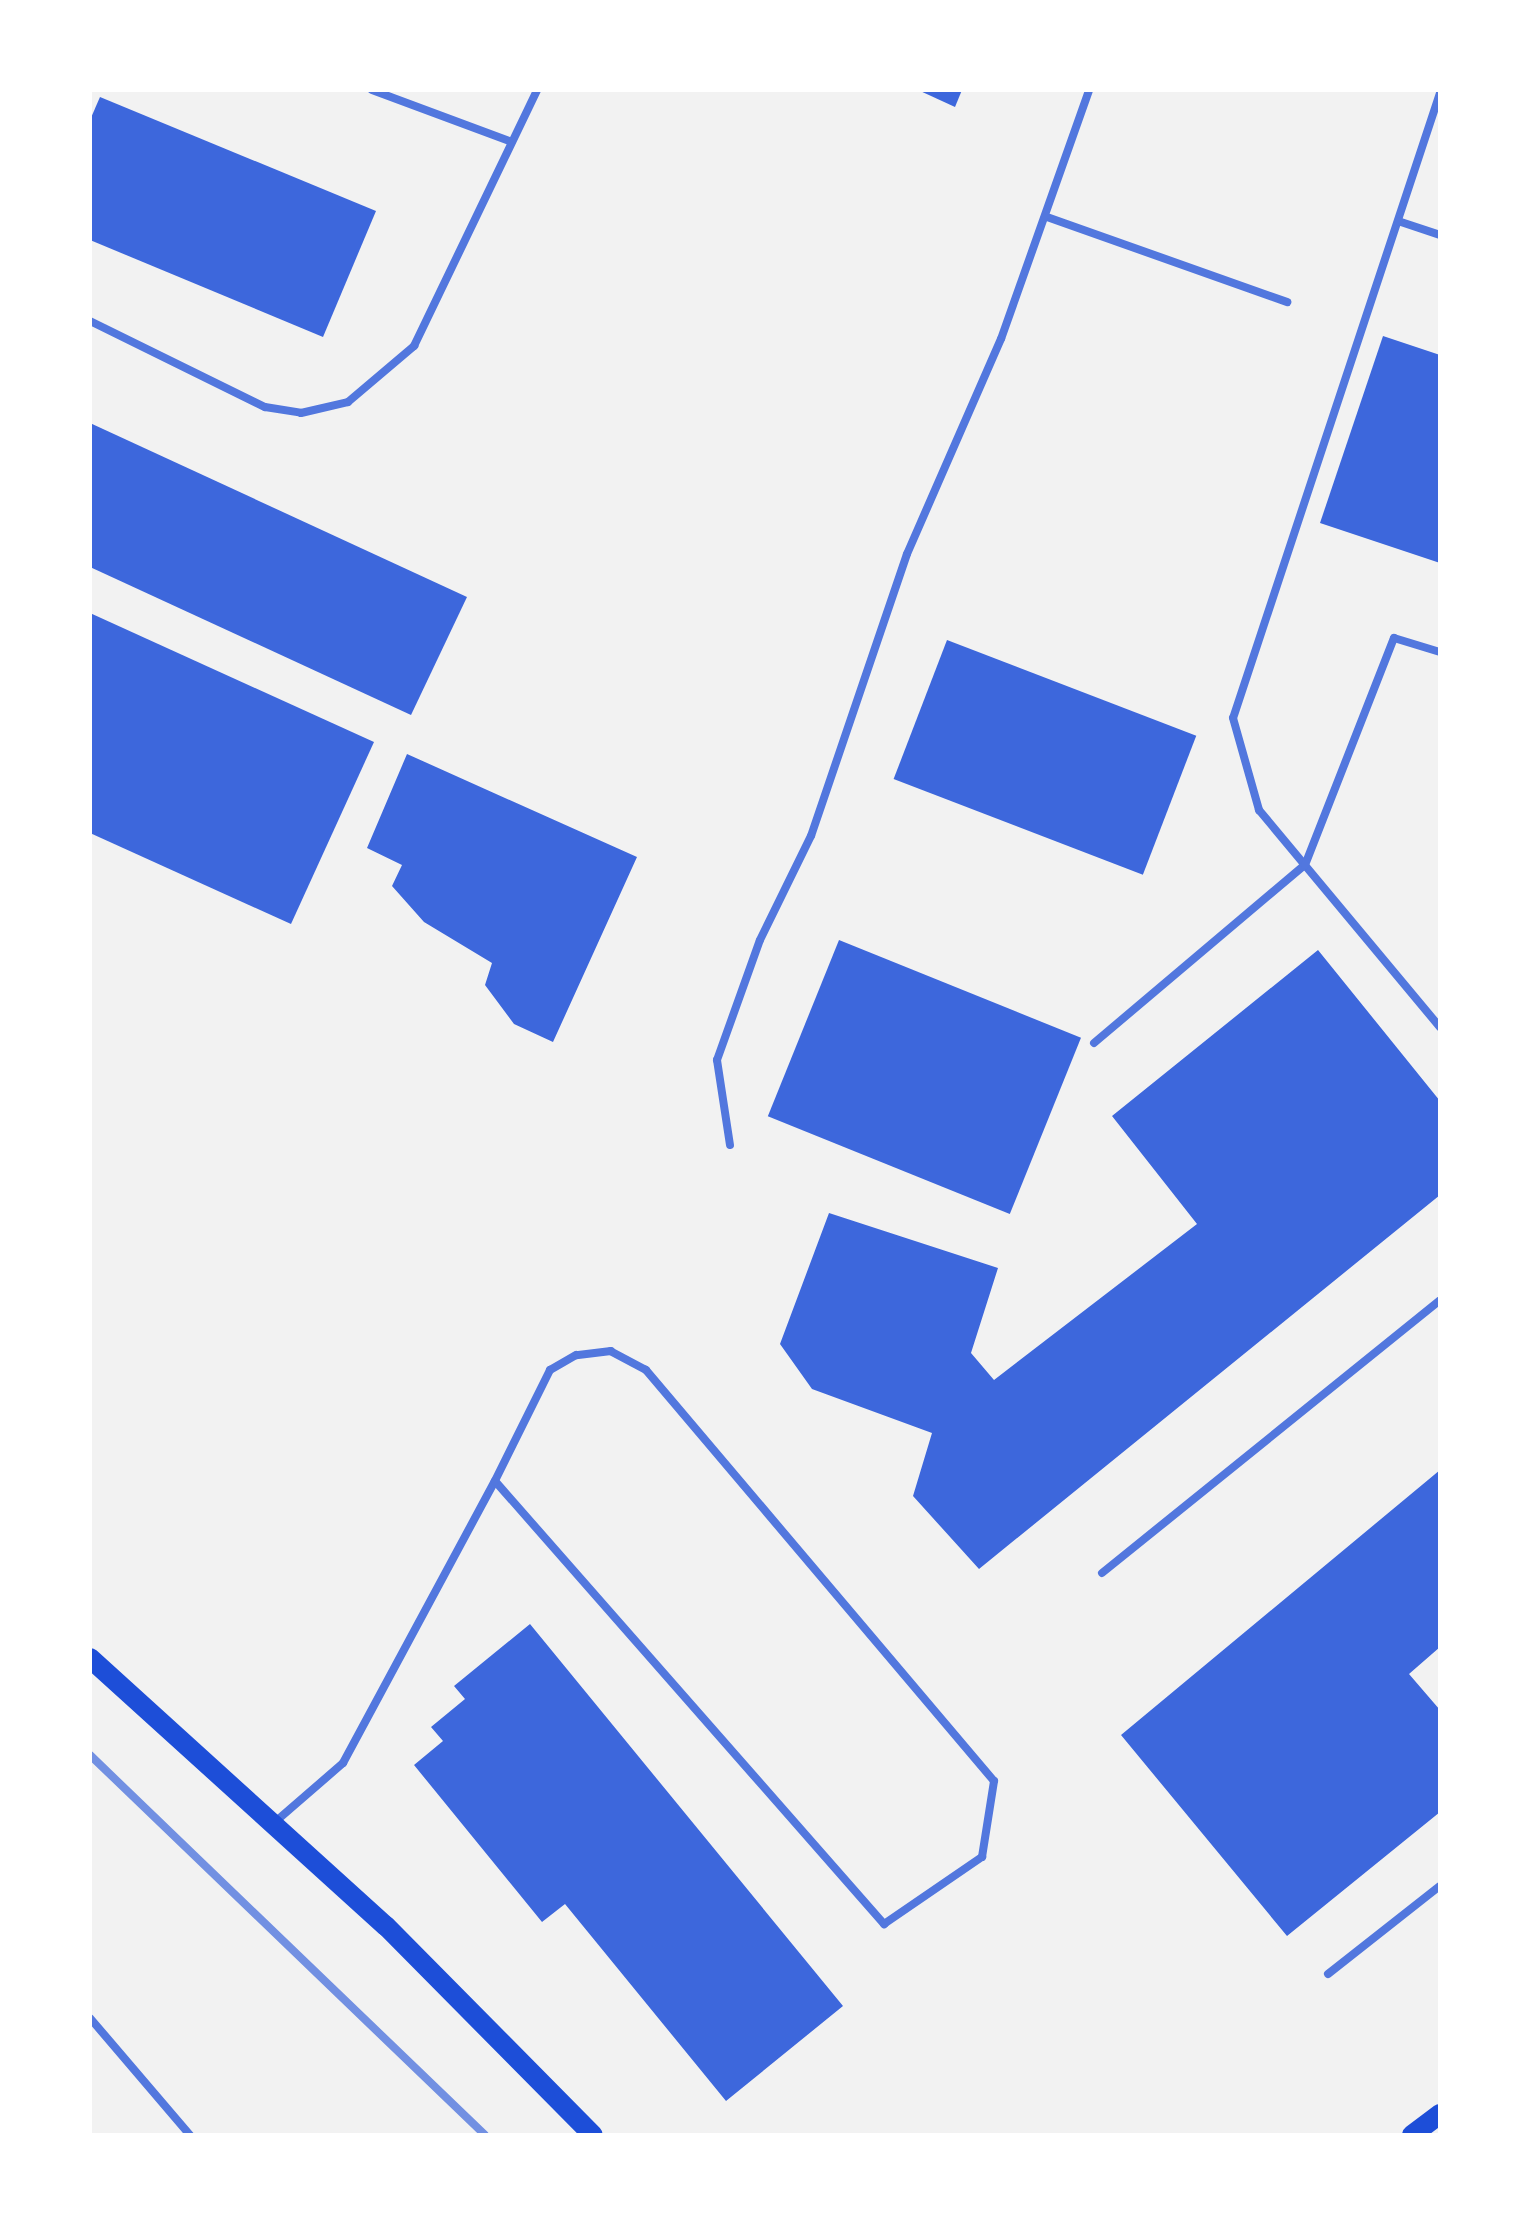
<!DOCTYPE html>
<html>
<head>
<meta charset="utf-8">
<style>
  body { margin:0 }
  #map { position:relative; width:1530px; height:2225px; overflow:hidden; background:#f2f2f2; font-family:"Archivo Narrow",sans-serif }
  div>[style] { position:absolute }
  .building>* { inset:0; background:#3d67dc; transform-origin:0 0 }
  .service>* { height:8px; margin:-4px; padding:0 4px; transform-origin:4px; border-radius:4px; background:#5277de }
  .secondary>* { height:20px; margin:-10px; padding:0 10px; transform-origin:10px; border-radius:10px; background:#1d4ed8 }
  .rail>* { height:8px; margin:-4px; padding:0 4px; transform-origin:4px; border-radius:4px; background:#7290e2 }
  span { translate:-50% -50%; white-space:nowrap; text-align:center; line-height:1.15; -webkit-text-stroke:10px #fff; paint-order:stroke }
  .frame { position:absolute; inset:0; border:92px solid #fff; pointer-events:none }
</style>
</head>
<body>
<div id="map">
  <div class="building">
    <i style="clip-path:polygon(918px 90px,962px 90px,955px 107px)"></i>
    <i style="clip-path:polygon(100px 97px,376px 211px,323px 337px,90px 240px,90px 120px)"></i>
    <i style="clip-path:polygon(1383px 336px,1440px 355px,1440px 563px,1320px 523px)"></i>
    <i style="clip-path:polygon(90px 423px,467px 597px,411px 715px,90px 567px)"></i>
    <i style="clip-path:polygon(90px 613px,374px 742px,291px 924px,90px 833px)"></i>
    <i style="left:947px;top:640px;width:267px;height:149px;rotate:21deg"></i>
    <i style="clip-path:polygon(407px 754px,637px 857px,553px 1042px,514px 1024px,485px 985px,492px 963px,424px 922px,392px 886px,402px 865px,367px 848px)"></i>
    <i style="left:839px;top:940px;width:261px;height:190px;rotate:22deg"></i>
    <i style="clip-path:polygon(1318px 950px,1440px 1101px,1440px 1195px,979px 1569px,913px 1496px,932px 1433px,812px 1389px,780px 1344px,829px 1213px,998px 1268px,971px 1353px,994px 1380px,1197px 1224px,1112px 1116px)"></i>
    <i style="clip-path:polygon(1440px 1470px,1440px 1647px,1409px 1674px,1440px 1710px,1440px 1812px,1287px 1936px,1121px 1735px)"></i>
    <i style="clip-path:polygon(530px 1624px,843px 2006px,726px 2101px,565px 1904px,542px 1922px,414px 1765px,443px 1741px,431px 1727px,465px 1699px,454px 1686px)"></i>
  </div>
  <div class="service">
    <i style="left:372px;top:90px;width:149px;rotate:20.4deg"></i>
    <i style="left:1440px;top:93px;width:658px;rotate:108.32deg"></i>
    <i style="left:1233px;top:718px;width:96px;rotate:74.2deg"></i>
    <i style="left:1259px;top:810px;width:283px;rotate:50.2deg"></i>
    <i style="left:1047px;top:217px;width:255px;rotate:19.5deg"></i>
    <i style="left:1398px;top:221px;width:44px;rotate:18.4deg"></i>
    <i style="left:90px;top:321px;width:195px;rotate:26.2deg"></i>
    <i style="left:265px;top:407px;width:36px;rotate:9deg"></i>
    <i style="left:301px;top:413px;width:48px;rotate:-13.2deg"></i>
    <i style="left:348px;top:402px;width:87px;rotate:-40.3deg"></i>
    <i style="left:414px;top:346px;width:284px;rotate:-64.3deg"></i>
    <i style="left:1094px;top:1043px;width:276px;rotate:-40.2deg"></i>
    <i style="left:1305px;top:865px;width:244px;rotate:-68.6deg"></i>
    <i style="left:1394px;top:638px;width:48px;rotate:16.9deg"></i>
    <i style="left:730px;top:1145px;width:86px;rotate:-98.7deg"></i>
    <i style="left:717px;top:1060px;width:127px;rotate:-70.3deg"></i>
    <i style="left:760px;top:940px;width:116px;rotate:-63.9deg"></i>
    <i style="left:811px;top:836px;width:298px;rotate:-71.2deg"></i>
    <i style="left:907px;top:554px;width:235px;rotate:-66.4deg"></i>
    <i style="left:1001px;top:339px;width:264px;rotate:-70.5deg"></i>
    <i style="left:1102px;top:1573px;width:434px;rotate:-38.9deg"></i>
    <i style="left:275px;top:1822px;width:90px;rotate:-40.9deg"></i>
    <i style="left:343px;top:1763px;width:320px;rotate:-61.7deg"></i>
    <i style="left:495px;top:1481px;width:590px;rotate:48.71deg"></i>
    <i style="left:884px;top:1924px;width:119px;rotate:-34.4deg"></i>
    <i style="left:982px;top:1857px;width:77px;rotate:-81deg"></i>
    <i style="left:994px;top:1781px;width:539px;rotate:-130.26deg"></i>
    <i style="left:646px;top:1370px;width:40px;rotate:-152deg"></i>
    <i style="left:611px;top:1351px;width:35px;rotate:173deg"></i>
    <i style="left:576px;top:1355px;width:30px;rotate:150deg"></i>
    <i style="left:550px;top:1370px;width:124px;rotate:116.4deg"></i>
    <i style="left:1328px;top:1974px;width:142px;rotate:-38.2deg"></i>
    <i style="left:90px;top:2018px;width:154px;rotate:49.5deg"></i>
  </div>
  <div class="secondary">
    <i style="left:90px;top:1658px;width:399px;rotate:42.2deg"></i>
    <i style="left:386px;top:1926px;width:294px;rotate:45.3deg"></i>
    <i style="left:1412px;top:2135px;width:35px;rotate:-37deg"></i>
  </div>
  <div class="rail">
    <i style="left:90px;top:1755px;width:548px;rotate:43.89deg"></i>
  </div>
  <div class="frame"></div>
</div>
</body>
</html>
